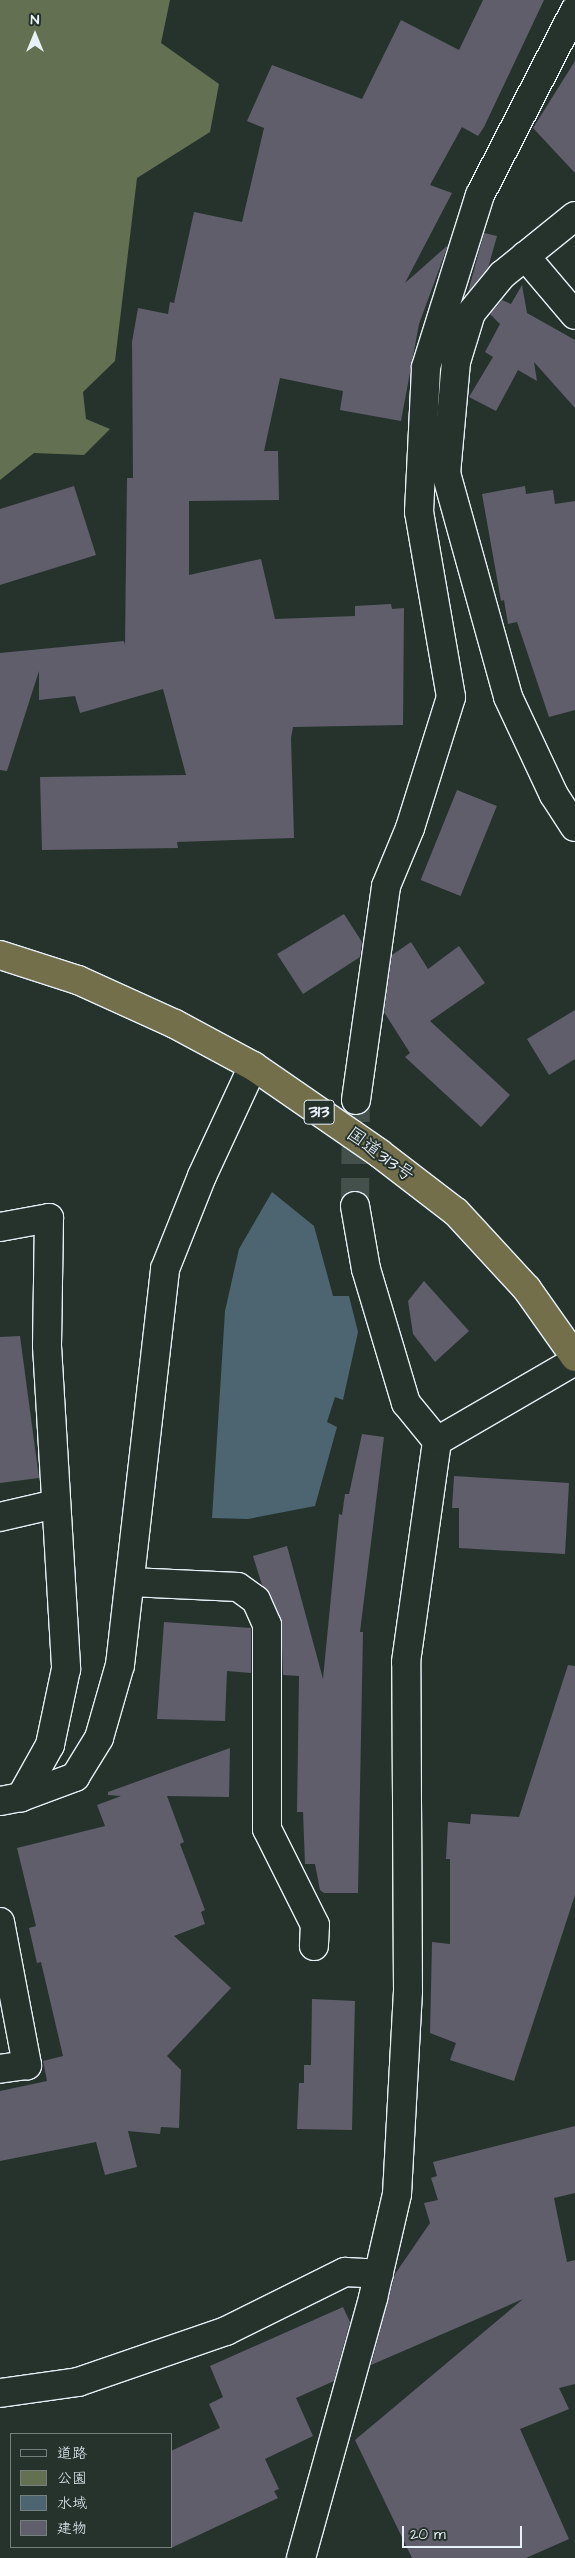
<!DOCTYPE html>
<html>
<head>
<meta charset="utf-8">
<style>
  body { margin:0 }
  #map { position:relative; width:575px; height:2558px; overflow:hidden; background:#26332d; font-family:"Architects Daughter","Klee One",sans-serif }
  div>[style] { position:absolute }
  .green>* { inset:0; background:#637152 }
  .water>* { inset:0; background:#4c6571 }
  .building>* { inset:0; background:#5f5e6a; transform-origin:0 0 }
  .minor-tunnel>* { height:28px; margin-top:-14px; transform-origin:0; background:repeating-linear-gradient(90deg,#43504b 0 28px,transparent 0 42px) }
  .roads { filter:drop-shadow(1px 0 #e8f1f8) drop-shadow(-1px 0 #e8f1f8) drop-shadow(0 1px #e8f1f8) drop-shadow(0 -1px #e8f1f8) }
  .minor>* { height:28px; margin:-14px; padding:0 14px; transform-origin:14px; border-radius:14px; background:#26332d }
  .trunk>* { height:28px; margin:-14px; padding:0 14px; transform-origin:14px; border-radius:14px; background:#726f4a }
  span { translate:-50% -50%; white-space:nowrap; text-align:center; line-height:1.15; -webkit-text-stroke:4px #26332d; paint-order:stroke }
  .shield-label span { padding:1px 4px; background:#26332d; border:1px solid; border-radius:4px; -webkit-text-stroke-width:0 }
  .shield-label { font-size:18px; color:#e8f1f8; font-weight:700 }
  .street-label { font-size:19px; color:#e8f1f8 }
  .legend { position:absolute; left:10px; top:2433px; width:162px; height:115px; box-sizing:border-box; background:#26332d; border:1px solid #747f7e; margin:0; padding:6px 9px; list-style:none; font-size:15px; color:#e8f1f8 }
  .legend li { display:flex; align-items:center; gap:10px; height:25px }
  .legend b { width:25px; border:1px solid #747f7e }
  .north { position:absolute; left:10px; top:10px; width:50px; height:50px; -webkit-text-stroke:4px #26332d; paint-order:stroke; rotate:0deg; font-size:14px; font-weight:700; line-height:20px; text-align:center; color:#e8f1f8 }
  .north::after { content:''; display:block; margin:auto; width:18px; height:22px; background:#e8f1f8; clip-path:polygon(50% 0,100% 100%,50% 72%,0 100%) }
  .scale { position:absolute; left:402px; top:2526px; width:120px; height:22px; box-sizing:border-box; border:2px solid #e8f1f8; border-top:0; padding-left:6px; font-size:15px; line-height:18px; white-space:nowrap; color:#e8f1f8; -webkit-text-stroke:4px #26332d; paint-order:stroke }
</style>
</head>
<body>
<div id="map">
  <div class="green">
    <i style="clip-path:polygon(0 0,170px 0,161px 43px,219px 84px,210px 132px,137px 178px,115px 361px,83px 392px,86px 419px,110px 429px,84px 455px,34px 453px,0 480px)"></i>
  </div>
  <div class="water">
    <i style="clip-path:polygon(272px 1192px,314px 1226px,333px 1296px,349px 1296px,358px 1332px,343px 1400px,335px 1397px,327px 1422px,337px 1427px,315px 1506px,248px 1519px,212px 1518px,225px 1311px,239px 1249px)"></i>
  </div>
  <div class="building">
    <i style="clip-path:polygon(483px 0,544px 0,484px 127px,478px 136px,462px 127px,430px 185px,452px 193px,405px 283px,448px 245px,419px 324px,401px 421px,340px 410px,343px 391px,280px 378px,264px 451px,278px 451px,279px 500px,189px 501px,189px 575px,261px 559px,275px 619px,355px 616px,355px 606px,391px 604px,392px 609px,404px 608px,403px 725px,293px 727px,291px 738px,294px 838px,177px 842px,178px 848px,42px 850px,40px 777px,186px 775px,163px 689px,80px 713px,75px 696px,39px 700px,39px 671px,7px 771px,0 770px,0 653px,124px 641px,125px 645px,127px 478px,133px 478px,132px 342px,138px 308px,168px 314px,170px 302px,174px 303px,194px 212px,242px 222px,264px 128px,247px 121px,272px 65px,362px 99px,401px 20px,459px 50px)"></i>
    <i style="clip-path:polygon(575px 61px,575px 173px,533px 128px)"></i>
    <i style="clip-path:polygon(484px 233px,497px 236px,488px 268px,468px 292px)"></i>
    <i style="clip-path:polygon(522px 285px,527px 313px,575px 340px,575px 408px,534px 362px,537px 381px,518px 370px,496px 411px,469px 397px,493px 357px,485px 352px,500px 324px,490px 314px,502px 300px,511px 304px)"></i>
    <i style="clip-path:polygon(74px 486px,96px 555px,0 585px,0 509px)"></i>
    <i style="clip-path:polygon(525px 486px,526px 494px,553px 490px,555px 504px,575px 501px,575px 710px,549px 717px,517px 622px,508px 624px,504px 600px,501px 601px,482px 494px)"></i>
    <i style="left:457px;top:790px;width:43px;height:97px;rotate:22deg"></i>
    <i style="clip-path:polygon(344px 914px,362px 942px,360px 957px,303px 994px,277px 954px)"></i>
    <i style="clip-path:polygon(411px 942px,428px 969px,459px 946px,485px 983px,430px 1021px,510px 1095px,481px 1127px,405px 1057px,410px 1053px,384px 1012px,392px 955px)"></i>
    <i style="clip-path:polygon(575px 1010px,575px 1059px,549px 1075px,527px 1039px)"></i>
    <i style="clip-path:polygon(424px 1281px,469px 1331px,435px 1362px,413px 1334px,408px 1301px)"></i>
    <i style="clip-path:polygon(20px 1336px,39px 1478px,0 1483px,0 1337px)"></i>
    <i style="clip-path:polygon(362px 1434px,384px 1437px,360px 1632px,363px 1632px,358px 1893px,324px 1893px,320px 1890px,315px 1864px,305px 1864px,303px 1812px,297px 1812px,299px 1676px,283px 1675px,281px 1619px,270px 1594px,262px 1585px,253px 1556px,287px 1546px,323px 1679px,339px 1514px,342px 1515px,345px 1494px,349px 1494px)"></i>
    <i style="clip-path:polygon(454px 1476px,569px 1483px,565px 1554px,459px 1548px,459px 1508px,452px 1508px)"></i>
    <i style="clip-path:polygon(164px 1622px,251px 1628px,251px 1673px,227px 1671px,225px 1721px,157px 1719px)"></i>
    <i style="clip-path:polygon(568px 1665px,575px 1666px,575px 1895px,514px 2081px,450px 2060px,456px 2043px,430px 2033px,432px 1942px,450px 1944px,450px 1859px,446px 1859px,448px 1822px,470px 1824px,471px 1814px,519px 1817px)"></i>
    <i style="clip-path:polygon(230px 1748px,229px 1797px,167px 1796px,184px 1842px,180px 1844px,205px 1910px,201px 1912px,205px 1924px,174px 1936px,231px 1988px,167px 2056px,181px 2070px,179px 2128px,161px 2127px,160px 2134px,128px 2131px,137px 2167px,105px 2175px,96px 2142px,0 2161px,0 2091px,47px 2081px,43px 2061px,63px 2056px,41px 1962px,37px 1963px,29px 1928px,36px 1926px,17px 1848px,105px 1826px,97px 1805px,121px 1796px,108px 1795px,108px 1792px)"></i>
    <i style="clip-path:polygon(312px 1999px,355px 2001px,352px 2130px,297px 2129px,299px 2083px,304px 2083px,304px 2065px,311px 2065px)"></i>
    <i style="clip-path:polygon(575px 2126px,575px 2193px,554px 2198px,567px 2262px,575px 2260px,575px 2384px,559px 2388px,569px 2409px,520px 2429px,569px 2539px,526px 2558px,412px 2558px,355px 2440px,523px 2299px,371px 2365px,395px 2274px,430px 2223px,424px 2203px,438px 2200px,431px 2178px,437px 2176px,433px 2162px)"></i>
    <i style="clip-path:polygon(343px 2307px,350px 2322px,334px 2381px,296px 2398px,313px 2436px,265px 2459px,279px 2489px,274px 2491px,278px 2498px,171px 2548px,171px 2451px,220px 2428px,209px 2404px,223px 2397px,210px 2366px)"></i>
  </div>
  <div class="minor-tunnel">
    <i style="left:355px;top:1206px;width:106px;rotate:-89.5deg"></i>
  </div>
  <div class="roads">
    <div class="minor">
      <i style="left:575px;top:216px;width:94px;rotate:141.1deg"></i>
      <i style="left:502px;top:275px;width:49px;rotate:129.2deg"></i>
      <i style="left:471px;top:313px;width:51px;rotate:107deg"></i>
      <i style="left:456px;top:362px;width:111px;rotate:95.1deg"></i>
      <i style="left:446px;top:473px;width:232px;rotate:74.5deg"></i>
      <i style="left:508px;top:697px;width:108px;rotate:64.9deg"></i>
      <i style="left:554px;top:795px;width:38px;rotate:57deg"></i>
      <i style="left:525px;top:256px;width:77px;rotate:49.7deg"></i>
      <i style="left:356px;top:1100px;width:216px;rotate:-82deg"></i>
      <i style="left:386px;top:886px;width:63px;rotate:-67.5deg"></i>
      <i style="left:410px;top:828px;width:137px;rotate:-72.6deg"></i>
      <i style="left:451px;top:697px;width:188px;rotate:-99.8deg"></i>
      <i style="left:419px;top:512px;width:145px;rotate:-87.2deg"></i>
      <i style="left:426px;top:367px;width:180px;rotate:-72.6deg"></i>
      <i style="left:480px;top:195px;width:208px;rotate:-62.8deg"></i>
      <i style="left:355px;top:1206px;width:64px;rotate:80.1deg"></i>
      <i style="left:366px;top:1269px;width:140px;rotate:73.4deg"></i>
      <i style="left:406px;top:1403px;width:49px;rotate:50.8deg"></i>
      <i style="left:0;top:1227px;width:50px;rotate:-10.4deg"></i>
      <i style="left:49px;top:1218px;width:128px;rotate:90.9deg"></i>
      <i style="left:47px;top:1346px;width:324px;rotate:86.6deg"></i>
      <i style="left:66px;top:1669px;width:78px;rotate:101.9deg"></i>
      <i style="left:50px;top:1745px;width:60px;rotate:119.1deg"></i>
      <i style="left:21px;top:1797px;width:21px;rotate:169deg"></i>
      <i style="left:0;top:1517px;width:57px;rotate:-13.1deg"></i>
      <i style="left:130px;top:1582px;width:108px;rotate:2.7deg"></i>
      <i style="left:238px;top:1587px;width:22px;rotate:36deg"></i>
      <i style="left:256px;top:1600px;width:27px;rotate:66deg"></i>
      <i style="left:267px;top:1625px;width:204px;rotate:90deg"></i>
      <i style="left:267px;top:1829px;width:107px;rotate:63.4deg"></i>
      <i style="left:315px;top:1925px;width:21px;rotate:93deg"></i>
      <i style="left:21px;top:1797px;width:58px;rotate:-20.3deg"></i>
      <i style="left:75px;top:1777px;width:46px;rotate:-58.4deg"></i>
      <i style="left:99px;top:1738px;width:76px;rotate:-74deg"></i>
      <i style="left:120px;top:1665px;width:399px;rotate:-83.5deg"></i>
      <i style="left:165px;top:1269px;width:100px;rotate:-68.3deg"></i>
      <i style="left:202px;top:1176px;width:121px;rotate:-65.1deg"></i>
      <i style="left:0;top:1922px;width:146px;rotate:79.3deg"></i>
      <i style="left:27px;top:2065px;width:27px;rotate:172deg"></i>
      <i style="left:0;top:2393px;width:79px;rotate:-8deg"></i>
      <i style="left:78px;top:2382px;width:157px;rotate:-19deg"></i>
      <i style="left:226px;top:2331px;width:133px;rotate:-26.4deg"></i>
      <i style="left:345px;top:2272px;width:34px;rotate:3deg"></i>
      <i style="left:301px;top:2558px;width:270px;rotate:-74.5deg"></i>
      <i style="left:373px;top:2298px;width:107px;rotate:-77deg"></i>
      <i style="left:397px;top:2194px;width:203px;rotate:-86.9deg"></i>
      <i style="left:408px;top:1991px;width:329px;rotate:-90.3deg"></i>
      <i style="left:406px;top:1662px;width:223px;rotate:-82deg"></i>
      <i style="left:437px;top:1441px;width:160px;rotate:-30.1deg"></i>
    </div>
    <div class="trunk">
      <i style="left:0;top:955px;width:82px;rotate:17.8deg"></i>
      <i style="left:78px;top:980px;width:107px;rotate:24.4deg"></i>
      <i style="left:175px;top:1024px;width:89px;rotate:28.3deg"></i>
      <i style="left:253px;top:1066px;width:153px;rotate:34.6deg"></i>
      <i style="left:379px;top:1153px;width:97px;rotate:37.5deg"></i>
      <i style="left:456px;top:1212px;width:105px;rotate:47.3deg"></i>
      <i style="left:527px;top:1289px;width:83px;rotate:54.8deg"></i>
    </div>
  </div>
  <div class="shield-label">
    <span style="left:319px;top:1112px">313</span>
  </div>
  <div class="street-label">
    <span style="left:380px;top:1155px;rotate:36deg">国道313号</span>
  </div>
  <ul class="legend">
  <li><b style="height:6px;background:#26332d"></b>道路</li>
  <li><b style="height:14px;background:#637152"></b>公園</li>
  <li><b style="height:14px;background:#4c6571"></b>水域</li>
  <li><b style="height:14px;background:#5f5e6a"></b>建物</li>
  </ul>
  <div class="north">N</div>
  <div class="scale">20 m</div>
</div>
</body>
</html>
